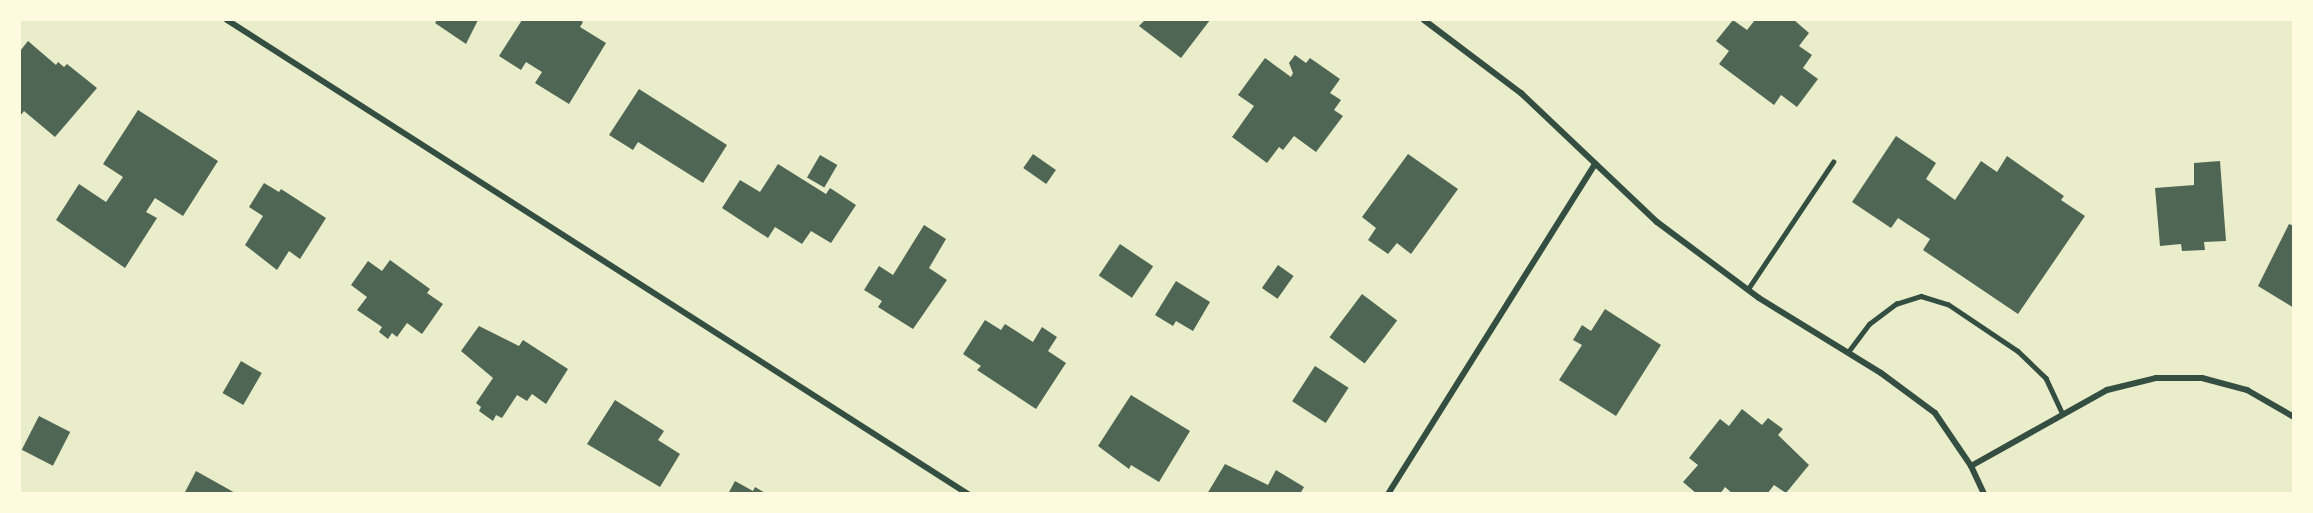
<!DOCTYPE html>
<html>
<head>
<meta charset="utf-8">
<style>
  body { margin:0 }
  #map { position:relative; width:2313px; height:513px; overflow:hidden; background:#e9edc9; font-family:Mulish,sans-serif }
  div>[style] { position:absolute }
  .building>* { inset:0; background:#4f6655; transform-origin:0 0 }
  .service>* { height:4.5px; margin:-2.25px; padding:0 2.25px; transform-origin:2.25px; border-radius:2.25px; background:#344e41 }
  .minor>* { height:6px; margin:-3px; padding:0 3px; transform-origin:3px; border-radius:3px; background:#344e41 }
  span { translate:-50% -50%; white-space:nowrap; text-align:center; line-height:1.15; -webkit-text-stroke:5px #fefae0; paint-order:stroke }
  .frame { position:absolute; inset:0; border:21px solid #fefae0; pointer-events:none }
</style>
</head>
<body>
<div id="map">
  <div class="building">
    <i style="clip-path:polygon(437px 20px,478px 20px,466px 44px,435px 23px)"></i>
    <i style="clip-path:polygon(522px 20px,580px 20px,583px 22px,580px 27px,606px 43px,569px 104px,535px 83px,542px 72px,526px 62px,521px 70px,499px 56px)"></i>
    <i style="clip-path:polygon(1145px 20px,1210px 20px,1181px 58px,1139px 26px)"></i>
    <i style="clip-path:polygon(1733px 20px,1747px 30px,1755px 20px,1794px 20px,1809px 33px,1799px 46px,1812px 55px,1803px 68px,1818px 79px,1797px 107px,1781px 95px,1774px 105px,1719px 64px,1729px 51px,1716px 41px)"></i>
    <i style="clip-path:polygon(28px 41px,56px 65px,58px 62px,64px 67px,67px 64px,97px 88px,55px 137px,24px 111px,20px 116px,20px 51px)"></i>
    <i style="clip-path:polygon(1295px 55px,1306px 63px,1310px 58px,1340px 79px,1330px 93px,1341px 100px,1334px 110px,1343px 116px,1316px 152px,1294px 136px,1283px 150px,1279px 147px,1267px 163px,1232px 137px,1254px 106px,1238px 95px,1265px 58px,1291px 77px,1293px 73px,1289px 63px)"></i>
    <i style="clip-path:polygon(639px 89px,727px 145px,703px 183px,638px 142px,633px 150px,609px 135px)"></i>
    <i style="clip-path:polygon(138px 110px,218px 161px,183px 216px,155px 198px,146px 212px,157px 218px,125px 268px,56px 220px,79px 184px,106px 202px,123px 177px,103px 164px)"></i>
    <i style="clip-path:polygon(1896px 136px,1936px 163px,1926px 179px,1955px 200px,1981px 161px,1997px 172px,2007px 156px,2064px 196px,2061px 200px,2085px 216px,2018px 314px,1923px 250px,1930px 239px,1898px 218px,1891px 228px,1852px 202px)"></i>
    <i style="left:1033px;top:154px;width:28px;height:17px;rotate:35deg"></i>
    <i style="clip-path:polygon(1408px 154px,1458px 189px,1411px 254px,1397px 243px,1388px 254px,1368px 240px,1376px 228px,1362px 217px)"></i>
    <i style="left:820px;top:155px;width:20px;height:26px;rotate:30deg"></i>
    <i style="clip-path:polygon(2220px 161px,2226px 241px,2204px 242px,2205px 250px,2182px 251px,2181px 244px,2160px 246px,2155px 188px,2194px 185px,2194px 163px)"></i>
    <i style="clip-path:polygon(778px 164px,826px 194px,830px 188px,856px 205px,831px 243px,811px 231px,802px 244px,775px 227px,768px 238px,722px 208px,740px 180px,760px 192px)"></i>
    <i style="clip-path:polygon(264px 183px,279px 192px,281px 189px,326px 218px,300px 259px,289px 251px,277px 270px,245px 245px,263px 216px,249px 207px)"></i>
    <i style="clip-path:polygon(2289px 224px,2294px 226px,2294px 308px,2258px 286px)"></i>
    <i style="clip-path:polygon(924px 225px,946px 239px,929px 268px,947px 280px,913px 329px,878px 307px,882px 301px,864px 290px,879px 266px,893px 275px)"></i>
    <i style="left:1120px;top:244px;width:40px;height:38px;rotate:34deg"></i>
    <i style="clip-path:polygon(390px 260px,430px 289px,427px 293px,443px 304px,422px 334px,407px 323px,397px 337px,392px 333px,388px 339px,379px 332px,382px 327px,357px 310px,367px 297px,351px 285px,368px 261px,382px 271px)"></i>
    <i style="left:1278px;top:265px;width:19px;height:28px;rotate:35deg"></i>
    <i style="clip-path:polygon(1176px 281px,1210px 302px,1193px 331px,1176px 321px,1173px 326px,1155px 315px)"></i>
    <i style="left:1362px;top:294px;width:44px;height:54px;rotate:37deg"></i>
    <i style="clip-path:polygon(1605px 309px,1661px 345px,1616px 416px,1559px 380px,1582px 345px,1573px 340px,1582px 325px,1591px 331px)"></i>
    <i style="clip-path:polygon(985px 320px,1001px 330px,1005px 324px,1033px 342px,1042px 327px,1057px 337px,1048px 351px,1066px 363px,1036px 409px,977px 370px,981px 366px,963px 354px)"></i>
    <i style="clip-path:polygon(479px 326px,519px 346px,523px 340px,568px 369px,546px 404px,532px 394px,527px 401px,517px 395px,502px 418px,496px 415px,493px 421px,479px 411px,481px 407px,476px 403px,493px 378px,461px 351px)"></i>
    <i style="left:241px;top:361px;width:24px;height:37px;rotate:30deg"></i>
    <i style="left:1315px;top:366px;width:40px;height:42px;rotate:33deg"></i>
    <i style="clip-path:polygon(1131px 395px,1190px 431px,1159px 482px,1131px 465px,1129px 469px,1098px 446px)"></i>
    <i style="clip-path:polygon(615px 400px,664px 431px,658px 440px,680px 454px,660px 487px,587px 444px)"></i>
    <i style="clip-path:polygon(1742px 409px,1762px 425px,1768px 418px,1783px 429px,1778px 435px,1809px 465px,1786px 493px,1774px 485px,1767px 494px,1733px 494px,1725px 487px,1720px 494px,1697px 494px,1683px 482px,1698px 465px,1689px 458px,1720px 419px,1729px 426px)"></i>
    <i style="left:39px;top:416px;width:35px;height:38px;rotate:27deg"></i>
    <i style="clip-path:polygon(1225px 464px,1268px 485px,1276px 470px,1304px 487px,1300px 494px,1207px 494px)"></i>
    <i style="clip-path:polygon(196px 471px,237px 494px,184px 494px)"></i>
    <i style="clip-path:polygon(735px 481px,753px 491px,755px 487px,767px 494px,728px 494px)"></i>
  </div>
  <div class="service">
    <i style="left:1748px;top:289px;width:153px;rotate:-56.2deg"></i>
    <i style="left:1848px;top:352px;width:35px;rotate:-53deg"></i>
    <i style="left:1869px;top:324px;width:34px;rotate:-37deg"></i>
    <i style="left:1896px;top:304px;width:26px;rotate:-18deg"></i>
    <i style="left:1921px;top:296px;width:28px;rotate:17deg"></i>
    <i style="left:1948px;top:304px;width:84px;rotate:33.9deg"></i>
    <i style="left:2018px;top:351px;width:39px;rotate:44deg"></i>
    <i style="left:2046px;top:378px;width:38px;rotate:65deg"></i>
  </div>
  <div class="minor">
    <i style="left:227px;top:20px;width:880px;rotate:32.61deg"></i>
    <i style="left:1424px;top:20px;width:121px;rotate:37deg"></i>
    <i style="left:1521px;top:93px;width:187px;rotate:43.5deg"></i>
    <i style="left:1657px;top:222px;width:127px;rotate:36.7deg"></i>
    <i style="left:1759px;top:298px;width:143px;rotate:31.6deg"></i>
    <i style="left:1881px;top:373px;width:67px;rotate:36.5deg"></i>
    <i style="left:1935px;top:413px;width:64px;rotate:55.8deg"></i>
    <i style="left:1971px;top:466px;width:31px;rotate:65deg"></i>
    <i style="left:1971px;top:466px;width:156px;rotate:-29.2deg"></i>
    <i style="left:2107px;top:390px;width:50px;rotate:-13.8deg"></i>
    <i style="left:2156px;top:378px;width:46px"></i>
    <i style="left:2202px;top:378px;width:47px;rotate:14.9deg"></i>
    <i style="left:2247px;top:390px;width:54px;rotate:29.9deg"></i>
    <i style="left:1388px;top:494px;width:390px;rotate:-57.9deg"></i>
  </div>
  <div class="frame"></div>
</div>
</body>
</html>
